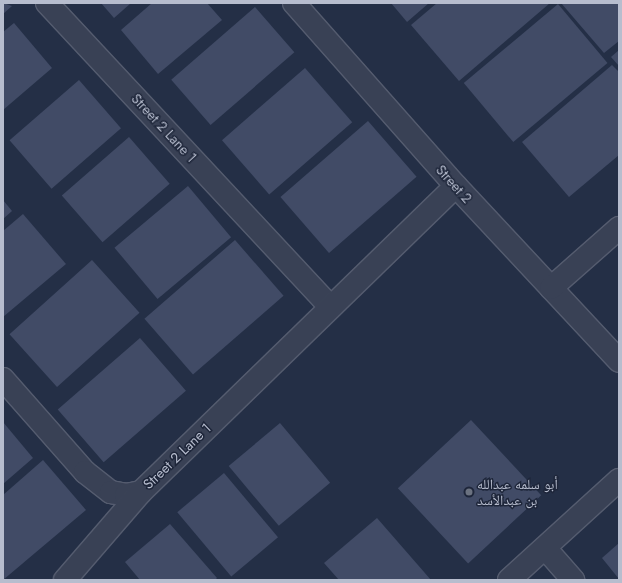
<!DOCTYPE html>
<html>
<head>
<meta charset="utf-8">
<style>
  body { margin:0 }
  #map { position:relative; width:622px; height:583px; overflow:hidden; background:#242f46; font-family:Jost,"Noto Naskh Arabic",sans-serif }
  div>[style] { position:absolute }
  .building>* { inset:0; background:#414b66; transform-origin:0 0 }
  .roads { filter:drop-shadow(1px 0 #555c6f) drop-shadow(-1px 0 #555c6f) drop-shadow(0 1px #555c6f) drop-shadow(0 -1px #555c6f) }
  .minor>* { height:22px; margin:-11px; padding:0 11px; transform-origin:11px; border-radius:11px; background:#394155 }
  .dots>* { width:11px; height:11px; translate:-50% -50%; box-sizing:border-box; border:2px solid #1e263a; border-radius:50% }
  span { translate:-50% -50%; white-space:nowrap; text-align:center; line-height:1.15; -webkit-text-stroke:3px #1e263a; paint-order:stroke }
  .street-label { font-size:14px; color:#b7bdce }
  .poi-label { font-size:14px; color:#b7bdce }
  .left { translate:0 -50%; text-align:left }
  .frame { position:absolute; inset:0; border:4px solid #b7bdce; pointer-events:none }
</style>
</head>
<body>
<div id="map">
  <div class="building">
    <i style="clip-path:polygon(3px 3px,12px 6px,3px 14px)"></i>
    <i style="clip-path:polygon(101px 3px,131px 3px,114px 18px)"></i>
    <i style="clip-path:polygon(152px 3px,207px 3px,222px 20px,158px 74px,121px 30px)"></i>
    <i style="clip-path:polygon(391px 3px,429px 3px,407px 22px)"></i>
    <i style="clip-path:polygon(437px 3px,550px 3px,459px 81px,411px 25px)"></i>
    <i style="clip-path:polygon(561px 3px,619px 3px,619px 41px,604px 53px)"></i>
    <i style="left:558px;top:4px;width:77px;height:123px;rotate:50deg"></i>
    <i style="left:255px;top:7px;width:60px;height:111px;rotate:49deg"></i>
    <i style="clip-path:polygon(14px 23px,52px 68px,3px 110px,3px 32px)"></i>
    <i style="clip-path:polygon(619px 50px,619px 66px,611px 57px)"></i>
    <i style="clip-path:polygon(612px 65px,619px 72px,619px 155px,569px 197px,522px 142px)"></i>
    <i style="left:305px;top:68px;width:72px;height:110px;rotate:49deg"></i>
    <i style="left:79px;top:80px;width:64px;height:92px;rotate:49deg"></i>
    <i style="left:368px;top:121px;width:74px;height:116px;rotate:49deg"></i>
    <i style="left:129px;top:137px;width:62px;height:89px;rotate:49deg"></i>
    <i style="left:188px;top:186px;width:67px;height:96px;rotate:50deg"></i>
    <i style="clip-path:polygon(3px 200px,12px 211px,3px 219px)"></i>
    <i style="clip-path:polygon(23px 214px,66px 264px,3px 317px,3px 231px)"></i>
    <i style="left:235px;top:240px;width:74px;height:120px;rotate:49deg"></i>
    <i style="left:92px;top:260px;width:71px;height:111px;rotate:48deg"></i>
    <i style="left:140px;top:338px;width:70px;height:109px;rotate:49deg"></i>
    <i style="left:471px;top:420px;width:103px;height:100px;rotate:47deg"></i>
    <i style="clip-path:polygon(3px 422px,33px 458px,3px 484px)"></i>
    <i style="left:280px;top:423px;width:78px;height:67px;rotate:50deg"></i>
    <i style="clip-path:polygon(43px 460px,86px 510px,3px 580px,3px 495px)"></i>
    <i style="left:224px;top:473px;width:84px;height:61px;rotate:50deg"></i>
    <i style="clip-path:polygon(377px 518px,431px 580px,339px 580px,324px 563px)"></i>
    <i style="clip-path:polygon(170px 524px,217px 578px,215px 580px,140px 580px,125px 562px)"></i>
    <i style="clip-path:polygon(619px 543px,619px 579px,602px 558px)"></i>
  </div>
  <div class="roads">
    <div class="minor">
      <i style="left:47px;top:3px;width:415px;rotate:47deg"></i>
      <i style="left:294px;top:3px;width:244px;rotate:48.5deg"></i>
      <i style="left:456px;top:186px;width:239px;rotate:47deg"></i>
      <i style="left:551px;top:288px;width:91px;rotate:-41.4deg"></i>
      <i style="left:3px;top:379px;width:124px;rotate:48.6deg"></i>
      <i style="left:85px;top:472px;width:33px;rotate:38deg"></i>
      <i style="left:111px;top:492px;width:15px;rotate:11deg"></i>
      <i style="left:126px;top:495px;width:15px;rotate:-11deg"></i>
      <i style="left:141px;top:492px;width:439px;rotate:-44.2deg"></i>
      <i style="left:545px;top:548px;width:43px;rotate:48.8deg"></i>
      <i style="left:65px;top:580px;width:116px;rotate:-49.2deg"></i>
      <i style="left:509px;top:580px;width:149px;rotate:-42.3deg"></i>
    </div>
  </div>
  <div class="dots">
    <i style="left:469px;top:492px;background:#6b7280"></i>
  </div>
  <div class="street-label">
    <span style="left:164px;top:128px;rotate:47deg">Street 2 Lane 1</span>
    <span style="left:454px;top:184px;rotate:48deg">Street 2</span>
    <span style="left:177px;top:456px;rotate:-44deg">Street 2 Lane 1</span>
  </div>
  <div class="poi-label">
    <span class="left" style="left:477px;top:492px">أبو سلمه عبدالله<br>بن عبدالأسد</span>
  </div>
  <div class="frame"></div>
</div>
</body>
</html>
